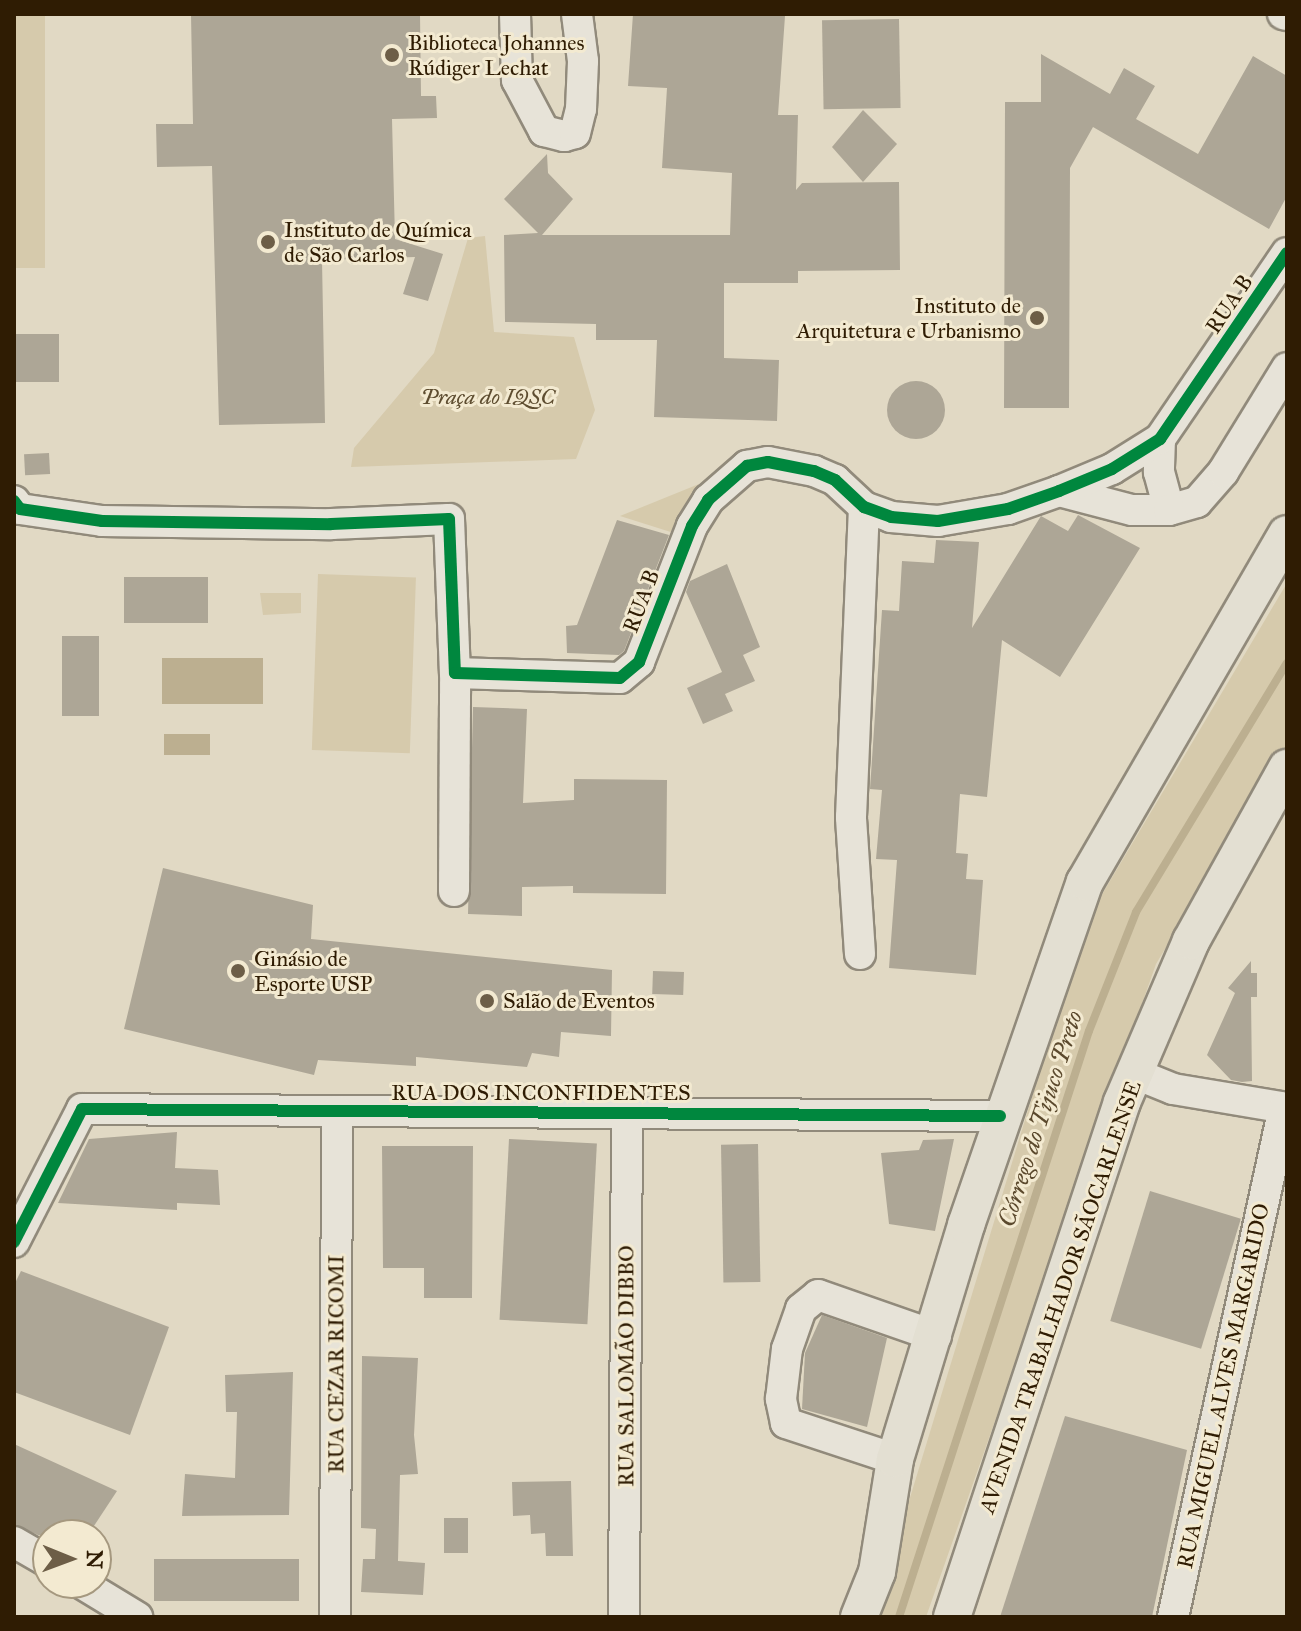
<!DOCTYPE html>
<html>
<head>
<meta charset="utf-8">
<style>
  body { margin:0 }
  #map { position:relative; width:1301px; height:1631px; overflow:hidden; background:#e1d9c4; font-family:"IM FELL Great Primer",serif }
  div>[style] { position:absolute }
  .green>* { inset:0; background:#d6caac; transform-origin:0 0 }
  .water>* { inset:0; background:#bcaf90; transform-origin:0 0 }
  .stream>* { height:8px; margin:-4px; padding:0 4px; transform-origin:4px; border-radius:4px; background:#bcaf90 }
  .building>* { inset:0; background:#ada696; transform-origin:0 0 }
  .round { border-radius:50% }
  .roads { filter:drop-shadow(2px 0 #918a7b) drop-shadow(-2px 0 #918a7b) drop-shadow(0 2px #918a7b) drop-shadow(0 -2px #918a7b) }
  .minor>* { height:30px; margin:-15px; padding:0 15px; transform-origin:15px; border-radius:15px; background:#e7e3d8 }
  .major>* { height:36px; margin:-18px; padding:0 18px; transform-origin:18px; border-radius:18px; background:#e3dfd2 }
  .cycleway>* { height:12px; margin:-6px; padding:0 6px; transform-origin:6px; border-radius:6px; background:#00873e }
  .dots>* { width:22px; height:22px; translate:-50% -50%; box-sizing:border-box; border:4px solid #f3ead1; border-radius:50% }
  span { translate:-50% -50%; white-space:nowrap; text-align:center; line-height:1.15; -webkit-text-stroke:6px #f3ead1; paint-order:stroke }
  .poi-label { font-size:22px; color:#2f1c03 }
  .left { translate:0 -50%; text-align:left }
  .right { translate:-100% -50%; text-align:right }
  .street-label { font-size:22px; color:#2f1c03 }
  .park-label { font-size:22px; color:#5e4d30; font-style:italic }
  .water-label { font-size:24px; color:#5b492d; font-style:italic }
  .frame { position:absolute; inset:0; border:16px solid #2f1c03; pointer-events:none }
  .north { position:absolute; left:32px; top:1519px; width:80px; height:80px; box-sizing:border-box; background:#f3ead1; border:2px solid #a5987f; border-radius:50%; rotate:91deg; font-size:22px; font-weight:700; line-height:32px; text-align:center; color:#2f1c03 }
  .north::after { content:''; display:block; margin:auto; width:28px; height:36px; background:#6d5e47; clip-path:polygon(50% 0,100% 100%,50% 72%,0 100%) }
</style>
</head>
<body>
<div id="map">
  <div class="green">
    <i style="left:14px;top:14px;width:31px;height:254px"></i>
    <i style="clip-path:polygon(485px 236px,494px 332px,574px 337px,595px 410px,576px 459px,351px 467px,354px 448px,434px 353px,468px 238px)"></i>
    <i style="clip-path:polygon(699px 484px,677px 534px,620px 516px)"></i>
    <i style="left:318px;top:574px;width:98px;height:176px;rotate:2deg"></i>
    <i style="clip-path:polygon(1287px 583px,1287px 745px,1156px 964px,926px 1617px,866px 1617px,909px 1501px,1085px 923px)"></i>
    <i style="clip-path:polygon(260px 593px,301px 593px,301px 613px,263px 615px)"></i>
  </div>
  <div class="water">
    <i style="left:162px;top:658px;width:101px;height:46px"></i>
    <i style="left:164px;top:734px;width:46px;height:21px"></i>
  </div>
  <div class="stream">
    <i style="left:899px;top:1617px;width:616px;rotate:-72.04deg"></i>
    <i style="left:1089px;top:1031px;width:128px;rotate:-68.4deg"></i>
    <i style="left:1136px;top:912px;width:291px;rotate:-58.8deg"></i>
  </div>
  <div class="building">
    <i style="clip-path:polygon(191px 14px,420px 14px,421px 96px,436px 96px,437px 118px,392px 119px,395px 239px,443px 254px,428px 301px,403px 294px,415px 257px,322px 260px,325px 423px,219px 425px,212px 166px,157px 167px,156px 124px,193px 124px)"></i>
    <i style="clip-path:polygon(633px 14px,785px 16px,778px 115px,798px 115px,796px 190px,802px 183px,899px 182px,900px 270px,798px 271px,798px 283px,724px 283px,724px 358px,779px 360px,777px 421px,654px 417px,657px 340px,596px 340px,596px 324px,505px 322px,504px 235px,538px 233px,504px 199px,547px 154px,548px 173px,573px 199px,542px 235px,730px 235px,732px 173px,662px 168px,667px 88px,628px 86px)"></i>
    <i style="left:899px;top:19px;width:89px;height:77px;rotate:89deg"></i>
    <i style="clip-path:polygon(1041px 54px,1110px 94px,1124px 68px,1155px 86px,1136px 119px,1198px 154px,1253px 56px,1287px 76px,1287px 196px,1269px 229px,1093px 127px,1070px 168px,1069px 408px,1004px 408px,1005px 102px,1041px 102px)"></i>
    <i style="clip-path:polygon(863px 110px,897px 144px,863px 182px,832px 147px)"></i>
    <i style="left:14px;top:334px;width:45px;height:48px"></i>
    <i class="round" style="left:887px;top:381px;width:58px;height:58px"></i>
    <i style="left:49px;top:453px;width:21px;height:25px;rotate:87deg"></i>
    <i style="clip-path:polygon(1078px 515px,1140px 548px,1060px 677px,1002px 640px,987px 797px,960px 794px,956px 853px,968px 854px,966px 879px,983px 880px,976px 975px,889px 968px,897px 860px,876px 859px,882px 790px,870px 789px,882px 610px,899px 611px,902px 561px,934px 563px,936px 540px,979px 542px,972px 628px,1041px 516px,1068px 531px)"></i>
    <i style="clip-path:polygon(617px 520px,669px 535px,624px 651px,619px 655px,567px 653px,566px 626px,577px 625px)"></i>
    <i style="clip-path:polygon(727px 564px,760px 647px,743px 655px,755px 681px,725px 694px,733px 711px,703px 724px,687px 688px,722px 672px,686px 592px,690px 581px)"></i>
    <i style="left:124px;top:577px;width:84px;height:46px"></i>
    <i style="left:62px;top:636px;width:37px;height:80px"></i>
    <i style="clip-path:polygon(473px 707px,527px 709px,523px 803px,574px 800px,574px 779px,667px 780px,666px 894px,573px 893px,573px 886px,522px 887px,522px 916px,468px 914px)"></i>
    <i style="clip-path:polygon(163px 868px,313px 905px,311px 939px,612px 970px,611px 1036px,561px 1032px,559px 1057px,532px 1053px,527px 1067px,416px 1057px,416px 1066px,318px 1060px,314px 1075px,124px 1029px)"></i>
    <i style="clip-path:polygon(1251px 961px,1251px 973px,1257px 973px,1257px 997px,1251px 997px,1252px 1081px,1242px 1082px,1231px 1080px,1207px 1055px,1235px 993px,1228px 988px)"></i>
    <i style="left:653px;top:971px;width:31px;height:23px;rotate:2deg"></i>
    <i style="clip-path:polygon(177px 1132px,175px 1168px,218px 1170px,220px 1205px,177px 1203px,177px 1210px,58px 1203px,89px 1139px)"></i>
    <i style="left:509px;top:1139px;width:88px;height:181px;rotate:3deg"></i>
    <i style="clip-path:polygon(954px 1139px,935px 1231px,889px 1224px,881px 1153px,919px 1150px,923px 1140px)"></i>
    <i style="left:758px;top:1144px;width:138px;height:37px;rotate:89deg"></i>
    <i style="clip-path:polygon(382px 1146px,473px 1146px,472px 1298px,424px 1298px,424px 1268px,383px 1268px)"></i>
    <i style="left:1150px;top:1191px;width:95px;height:136px;rotate:17deg"></i>
    <i style="clip-path:polygon(21px 1271px,169px 1327px,130px 1435px,14px 1392px,14px 1285px)"></i>
    <i style="clip-path:polygon(822px 1315px,887px 1338px,867px 1427px,802px 1409px,805px 1353px)"></i>
    <i style="clip-path:polygon(362px 1356px,418px 1358px,414px 1435px,418px 1474px,400px 1475px,398px 1561px,425px 1563px,423px 1595px,361px 1592px,363px 1559px,375px 1559px,376px 1529px,361px 1528px)"></i>
    <i style="clip-path:polygon(293px 1372px,289px 1515px,182px 1516px,185px 1474px,235px 1478px,237px 1412px,226px 1412px,225px 1375px)"></i>
    <i style="clip-path:polygon(1065px 1416px,1187px 1450px,1152px 1617px,1000px 1617px)"></i>
    <i style="clip-path:polygon(14px 1444px,117px 1491px,88px 1535px,38px 1535px,14px 1524px)"></i>
    <i style="clip-path:polygon(571px 1481px,573px 1556px,546px 1556px,545px 1533px,531px 1534px,530px 1515px,513px 1516px,512px 1482px)"></i>
    <i style="left:444px;top:1518px;width:24px;height:35px"></i>
    <i style="left:299px;top:1559px;width:42px;height:145px;rotate:90deg"></i>
  </div>
  <div class="roads">
    <div class="minor">
      <i style="left:515px;top:14px;width:66px;rotate:88.3deg"></i>
      <i style="left:517px;top:80px;width:58px;rotate:62.1deg"></i>
      <i style="left:544px;top:131px;width:21px;rotate:14deg"></i>
      <i style="left:564px;top:136px;width:11px;rotate:-15deg"></i>
      <i style="left:575px;top:133px;width:25px;rotate:-76deg"></i>
      <i style="left:581px;top:109px;width:48px;rotate:-87.6deg"></i>
      <i style="left:583px;top:61px;width:47px;rotate:-97.3deg"></i>
      <i style="left:1283px;top:14px;width:4px;rotate:14deg"></i>
      <i style="left:1160px;top:439px;width:33px;rotate:92deg"></i>
      <i style="left:1159px;top:472px;width:39px;rotate:75deg"></i>
      <i style="left:1059px;top:491px;width:75px;rotate:14.6deg"></i>
      <i style="left:1132px;top:510px;width:37px"></i>
      <i style="left:1169px;top:510px;width:29px;rotate:-16deg"></i>
      <i style="left:1197px;top:502px;width:40px;rotate:-49deg"></i>
      <i style="left:1223px;top:472px;width:122px;rotate:-58.4deg"></i>
      <i style="left:14px;top:501px;width:10px;rotate:53deg"></i>
      <i style="left:20px;top:509px;width:83px;rotate:8.3deg"></i>
      <i style="left:102px;top:521px;width:229px;rotate:0.8deg"></i>
      <i style="left:331px;top:524px;width:118px;rotate:-2.4deg"></i>
      <i style="left:449px;top:519px;width:154px;rotate:87.8deg"></i>
      <i style="left:455px;top:673px;width:165px;rotate:1.7deg"></i>
      <i style="left:620px;top:678px;width:25px;rotate:-40deg"></i>
      <i style="left:639px;top:662px;width:146px;rotate:-68.7deg"></i>
      <i style="left:692px;top:526px;width:31px;rotate:-58deg"></i>
      <i style="left:708px;top:500px;width:52px;rotate:-41.1deg"></i>
      <i style="left:747px;top:466px;width:21px;rotate:-11deg"></i>
      <i style="left:768px;top:462px;width:47px;rotate:11.1deg"></i>
      <i style="left:814px;top:471px;width:23px;rotate:23deg"></i>
      <i style="left:835px;top:480px;width:40px;rotate:43deg"></i>
      <i style="left:864px;top:507px;width:29px;rotate:20deg"></i>
      <i style="left:891px;top:517px;width:47px;rotate:4.9deg"></i>
      <i style="left:938px;top:521px;width:71px;rotate:-9.7deg"></i>
      <i style="left:1008px;top:509px;width:54px;rotate:-19.4deg"></i>
      <i style="left:1059px;top:491px;width:57px;rotate:-22.5deg"></i>
      <i style="left:1112px;top:469px;width:57px;rotate:-32deg"></i>
      <i style="left:1160px;top:439px;width:225px;rotate:-55.7deg"></i>
      <i style="left:454px;top:891px;width:218px;rotate:-89.7deg"></i>
      <i style="left:860px;top:954px;width:137px;rotate:-93.8deg"></i>
      <i style="left:851px;top:817px;width:310px;rotate:-87.6deg"></i>
      <i style="left:1136px;top:1074px;width:40px;rotate:22deg"></i>
      <i style="left:1173px;top:1089px;width:116px;rotate:9.5deg"></i>
      <i style="left:14px;top:1242px;width:149px;rotate:-62.9deg"></i>
      <i style="left:82px;top:1109px;width:918px;rotate:0.44deg"></i>
      <i style="left:895px;top:1459px;width:115px;rotate:-161.7deg"></i>
      <i style="left:786px;top:1423px;width:25px;rotate:-102deg"></i>
      <i style="left:781px;top:1399px;width:50px;rotate:-83.2deg"></i>
      <i style="left:787px;top:1349px;width:42px;rotate:-70.7deg"></i>
      <i style="left:801px;top:1309px;width:22px;rotate:-39deg"></i>
      <i style="left:818px;top:1295px;width:125px;rotate:19.2deg"></i>
      <i style="left:14px;top:1542px;width:39px;rotate:30deg"></i>
      <i style="left:81px;top:1583px;width:66px;rotate:31.3deg"></i>
      <i style="left:335px;top:1617px;width:506px;rotate:-89.77deg"></i>
      <i style="left:624px;top:1617px;width:502px;rotate:-89.66deg"></i>
      <i style="left:1173px;top:1617px;width:521px;rotate:-77.7deg"></i>
    </div>
    <div class="major">
      <i style="left:859px;top:1617px;width:48px;rotate:-68.2deg"></i>
      <i style="left:877px;top:1572px;width:114px;rotate:-80.9deg"></i>
      <i style="left:895px;top:1459px;width:245px;rotate:-73.1deg"></i>
      <i style="left:966px;top:1225px;width:363px;rotate:-70.9deg"></i>
      <i style="left:1085px;top:882px;width:402px;rotate:-59.9deg"></i>
      <i style="left:952px;top:1617px;width:542px;rotate:-71.73deg"></i>
      <i style="left:1122px;top:1102px;width:175px;rotate:-66.8deg"></i>
      <i style="left:1191px;top:941px;width:198px;rotate:-61deg"></i>
    </div>
  </div>
  <div class="cycleway">
    <i style="left:14px;top:501px;width:10px;rotate:53deg"></i>
    <i style="left:20px;top:509px;width:83px;rotate:8.3deg"></i>
    <i style="left:102px;top:521px;width:229px;rotate:0.8deg"></i>
    <i style="left:331px;top:524px;width:118px;rotate:-2.4deg"></i>
    <i style="left:449px;top:519px;width:154px;rotate:87.8deg"></i>
    <i style="left:455px;top:673px;width:165px;rotate:1.7deg"></i>
    <i style="left:620px;top:678px;width:25px;rotate:-40deg"></i>
    <i style="left:639px;top:662px;width:146px;rotate:-68.7deg"></i>
    <i style="left:692px;top:526px;width:31px;rotate:-58deg"></i>
    <i style="left:708px;top:500px;width:52px;rotate:-41.1deg"></i>
    <i style="left:747px;top:466px;width:21px;rotate:-11deg"></i>
    <i style="left:768px;top:462px;width:47px;rotate:11.1deg"></i>
    <i style="left:814px;top:471px;width:23px;rotate:23deg"></i>
    <i style="left:835px;top:480px;width:40px;rotate:43deg"></i>
    <i style="left:864px;top:507px;width:29px;rotate:20deg"></i>
    <i style="left:891px;top:517px;width:47px;rotate:4.9deg"></i>
    <i style="left:938px;top:521px;width:71px;rotate:-9.7deg"></i>
    <i style="left:1008px;top:509px;width:54px;rotate:-19.4deg"></i>
    <i style="left:1059px;top:491px;width:57px;rotate:-22.5deg"></i>
    <i style="left:1112px;top:469px;width:57px;rotate:-32deg"></i>
    <i style="left:1160px;top:439px;width:225px;rotate:-55.7deg"></i>
    <i style="left:14px;top:1242px;width:149px;rotate:-62.9deg"></i>
    <i style="left:82px;top:1109px;width:918px;rotate:0.44deg"></i>
  </div>
  <div class="dots">
    <i style="left:392px;top:55px;background:#6d5e47"></i>
    <i style="left:268px;top:242px;background:#6d5e47"></i>
    <i style="left:1037px;top:318px;background:#6d5e47"></i>
    <i style="left:238px;top:971px;background:#6d5e47"></i>
    <i style="left:487px;top:1001px;background:#6d5e47"></i>
  </div>
  <div class="poi-label">
    <span class="left" style="left:408px;top:55px">Biblioteca Johannes<br>Rúdiger Lechat</span>
    <span class="left" style="left:284px;top:242px">Instituto de Química<br>de São Carlos</span>
    <span class="right" style="left:1021px;top:318px">Instituto de<br>Arquitetura e Urbanismo</span>
    <span class="left" style="left:254px;top:971px">Ginásio de<br>Esporte USP</span>
    <span class="left" style="left:503px;top:1001px">Salão de Eventos</span>
  </div>
  <div class="street-label">
    <span style="left:1229px;top:304px;rotate:-56deg">RUA B</span>
    <span style="left:641px;top:601px;rotate:-69deg">RUA B</span>
    <span style="left:541px;top:1093px">RUA DOS INCONFIDENTES</span>
    <span style="left:1060px;top:1297px;rotate:-71deg">AVENIDA TRABALHADOR SÃOCARLENSE</span>
    <span style="left:336px;top:1364px;rotate:-90deg">RUA CEZAR RICOMI</span>
    <span style="left:626px;top:1366px;rotate:-90deg">RUA SALOMÃO DIBBO</span>
    <span style="left:1223px;top:1386px;rotate:-78deg">RUA MIGUEL ALVES MARGARIDO</span>
  </div>
  <div class="park-label">
    <span style="left:488px;top:397px">Praça do IQSC</span>
  </div>
  <div class="water-label">
    <span style="left:1041px;top:1119px;rotate:-72deg">Córrego do Tijuco Preto</span>
  </div>
  <div class="frame"></div>
  <div class="north">N</div>
</div>
</body>
</html>
